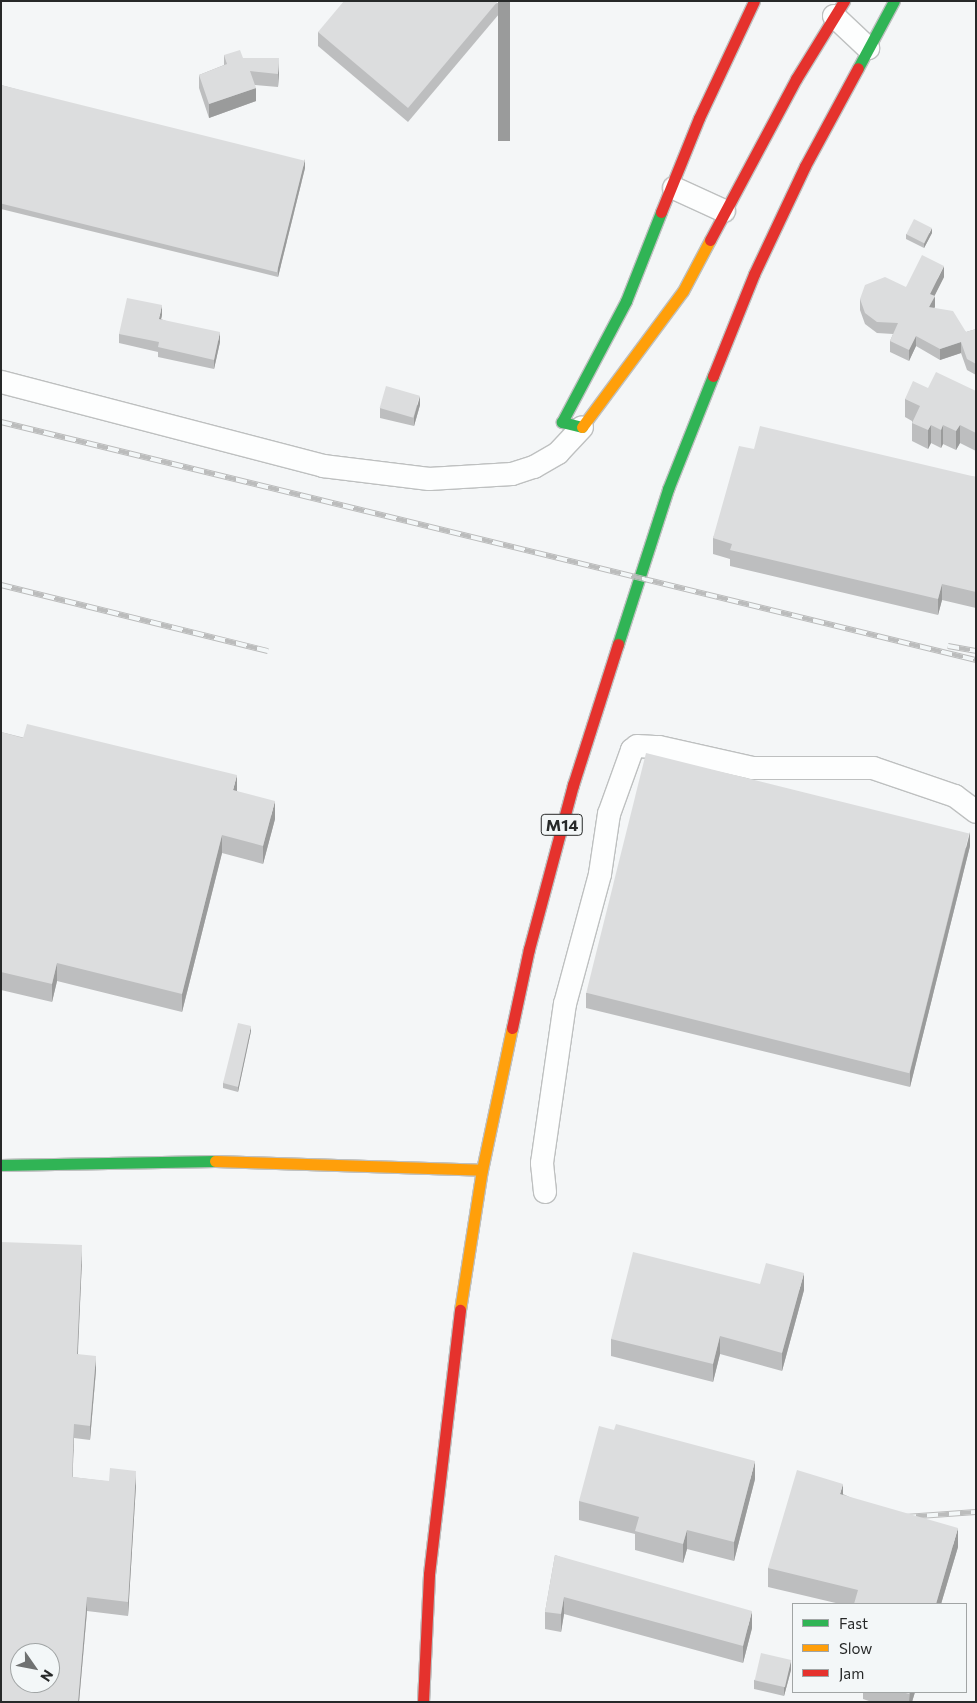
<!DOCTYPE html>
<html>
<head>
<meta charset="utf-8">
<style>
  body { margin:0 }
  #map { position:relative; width:977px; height:1703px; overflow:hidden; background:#f4f6f7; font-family:Commissioner,sans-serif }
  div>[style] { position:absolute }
  .roads { filter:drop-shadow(1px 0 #bec0c0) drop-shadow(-1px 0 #bec0c0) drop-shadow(0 1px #bec0c0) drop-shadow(0 -1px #bec0c0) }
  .street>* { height:22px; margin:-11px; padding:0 11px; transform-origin:11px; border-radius:11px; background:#fdfefe }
  .fast>* { height:11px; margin:-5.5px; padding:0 5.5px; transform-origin:5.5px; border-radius:5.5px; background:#30b455 }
  .slow>* { height:11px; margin:-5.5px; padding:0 5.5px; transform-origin:5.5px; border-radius:5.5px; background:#ff9f0a }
  .jam>* { height:11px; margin:-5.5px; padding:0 5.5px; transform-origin:5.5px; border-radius:5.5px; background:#e5322d }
  .rail>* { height:5.5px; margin-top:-2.75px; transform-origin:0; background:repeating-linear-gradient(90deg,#f3f7f8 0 11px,#bbbcbc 0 22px); box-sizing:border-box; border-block:1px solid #bbbcbc }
  .wall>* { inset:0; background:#bdbebf }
  .shaded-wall>* { inset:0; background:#9a9b9b; transform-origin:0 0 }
  .building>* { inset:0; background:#dcddde; transform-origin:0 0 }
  span { translate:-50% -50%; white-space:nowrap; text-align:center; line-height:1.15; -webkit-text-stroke:4.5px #f3f7f8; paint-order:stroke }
  .shield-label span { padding:1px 4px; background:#f3f7f8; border:1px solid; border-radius:4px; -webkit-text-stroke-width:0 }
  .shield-label { font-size:16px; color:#272929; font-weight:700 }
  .frame { position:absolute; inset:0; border:2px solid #272929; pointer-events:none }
  .legend { position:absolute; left:792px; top:1603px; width:175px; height:90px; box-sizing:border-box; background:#f3f7f8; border:1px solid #a1a5a5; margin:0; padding:6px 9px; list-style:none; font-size:15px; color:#272929 }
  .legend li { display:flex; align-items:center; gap:10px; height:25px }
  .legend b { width:25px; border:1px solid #a1a5a5 }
  .north { position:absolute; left:10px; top:1643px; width:50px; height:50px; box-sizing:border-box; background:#f3f7f8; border:1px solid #a1a5a5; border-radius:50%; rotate:123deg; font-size:14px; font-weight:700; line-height:20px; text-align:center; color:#272929 }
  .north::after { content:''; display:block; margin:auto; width:18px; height:22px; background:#6f7171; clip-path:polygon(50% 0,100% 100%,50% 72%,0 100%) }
</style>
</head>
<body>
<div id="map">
  <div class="roads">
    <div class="street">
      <i style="left:834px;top:16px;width:47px;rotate:43.3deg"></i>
      <i style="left:674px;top:188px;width:55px;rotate:24.7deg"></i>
      <i style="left:1px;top:382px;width:333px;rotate:14.6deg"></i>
      <i style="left:323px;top:466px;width:107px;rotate:7deg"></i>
      <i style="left:429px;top:479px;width:83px;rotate:-3.4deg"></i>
      <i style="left:512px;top:474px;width:23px;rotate:-18deg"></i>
      <i style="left:534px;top:467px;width:28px;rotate:-30deg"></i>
      <i style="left:558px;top:453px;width:35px;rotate:-47deg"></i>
      <i style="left:545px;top:1192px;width:29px;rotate:-96deg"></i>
      <i style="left:542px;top:1163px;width:161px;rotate:-81.8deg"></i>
      <i style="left:565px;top:1004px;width:135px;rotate:-74.9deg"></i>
      <i style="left:600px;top:874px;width:61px;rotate:-81.5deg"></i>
      <i style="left:609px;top:814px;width:68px;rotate:-70.2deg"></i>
      <i style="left:632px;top:750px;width:6px;rotate:-39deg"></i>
      <i style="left:637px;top:746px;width:22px;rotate:3deg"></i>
      <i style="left:659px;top:747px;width:96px;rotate:12.6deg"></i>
      <i style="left:753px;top:768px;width:120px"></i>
      <i style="left:873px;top:768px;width:87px;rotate:18.9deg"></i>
      <i style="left:955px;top:796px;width:26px;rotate:37deg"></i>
    </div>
    <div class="fast">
      <i style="left:858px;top:68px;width:76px;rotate:-61.8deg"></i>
      <i style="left:582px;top:427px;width:21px;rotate:-166deg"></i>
      <i style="left:562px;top:422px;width:137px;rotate:-62.1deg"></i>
      <i style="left:626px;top:301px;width:96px;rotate:-68.5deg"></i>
      <i style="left:618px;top:644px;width:163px;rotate:-72.1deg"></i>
      <i style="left:668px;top:489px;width:122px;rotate:-68.3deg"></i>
      <i style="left:1px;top:1165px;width:214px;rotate:-1.1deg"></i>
    </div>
    <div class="slow">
      <i style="left:582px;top:427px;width:169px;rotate:-53.4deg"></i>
      <i style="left:683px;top:291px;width:58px;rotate:-62.1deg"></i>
      <i style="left:215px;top:1161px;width:267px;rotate:1.9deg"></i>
      <i style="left:460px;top:1310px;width:142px;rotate:-81.1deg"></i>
      <i style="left:482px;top:1170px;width:145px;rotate:-78.1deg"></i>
    </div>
    <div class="jam">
      <i style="left:661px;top:212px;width:101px;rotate:-68deg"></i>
      <i style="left:699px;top:118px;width:129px;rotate:-64.8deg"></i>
      <i style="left:710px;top:240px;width:183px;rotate:-61.9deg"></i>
      <i style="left:796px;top:79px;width:92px;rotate:-58.4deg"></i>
      <i style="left:713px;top:376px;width:110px;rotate:-68.1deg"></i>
      <i style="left:754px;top:274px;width:119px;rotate:-64.7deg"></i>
      <i style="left:805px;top:166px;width:111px;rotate:-61.6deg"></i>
      <i style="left:512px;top:1028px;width:81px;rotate:-77.9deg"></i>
      <i style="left:529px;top:949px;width:170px;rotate:-75deg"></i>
      <i style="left:573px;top:785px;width:148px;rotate:-72.3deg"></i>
      <i style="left:423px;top:1702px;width:128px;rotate:-87.3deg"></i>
      <i style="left:429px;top:1574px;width:266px;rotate:-83.3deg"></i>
    </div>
  </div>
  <div class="rail">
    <i style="left:1px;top:422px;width:1004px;rotate:13.72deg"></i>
    <i style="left:1px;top:585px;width:275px;rotate:13.9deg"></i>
    <i style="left:948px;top:646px;width:28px;rotate:10deg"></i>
    <i style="left:905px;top:1517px;width:71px;rotate:-4deg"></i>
  </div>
  <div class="wall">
    <i style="clip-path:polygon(510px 1px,408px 122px,318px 46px,318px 32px)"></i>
    <i style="clip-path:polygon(224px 55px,243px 58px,279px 72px,278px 87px,255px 85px,256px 101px,209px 118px,199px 88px,199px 75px,224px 65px)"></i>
    <i style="clip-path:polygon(1px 85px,305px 168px,278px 277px,1px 209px)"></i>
    <i style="clip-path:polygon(932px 233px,924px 248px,906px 239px,906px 234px)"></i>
    <i style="clip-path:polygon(944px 277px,934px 296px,934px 308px,966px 332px,976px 329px,976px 375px,967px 370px,961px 353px,940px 360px,916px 346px,909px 361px,890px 352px,890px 341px,893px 334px,877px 333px,865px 324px,860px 310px,860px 299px)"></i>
    <i style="clip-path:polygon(162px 315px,161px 319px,220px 342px,214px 369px,158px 357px,158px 352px,119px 343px,119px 334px)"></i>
    <i style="clip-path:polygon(928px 388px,976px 391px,976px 451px,960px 443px,956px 450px,943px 444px,941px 448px,931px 443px,928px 449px,912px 441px,912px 421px,905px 417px,905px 399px)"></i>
    <i style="clip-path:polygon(420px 405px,414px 426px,380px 418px,380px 408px)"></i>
    <i style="clip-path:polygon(754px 449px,976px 477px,976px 608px,942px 600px,938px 615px,730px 566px,730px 559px,713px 554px,713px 538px)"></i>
    <i style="clip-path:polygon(1px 732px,237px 791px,275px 819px,263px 864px,222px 853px,182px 1012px,57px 981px,52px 1002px,1px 990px)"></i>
    <i style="clip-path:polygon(970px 846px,910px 1087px,586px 1008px,586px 993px)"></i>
    <i style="clip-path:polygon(251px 1031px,238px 1092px,223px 1088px,223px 1083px)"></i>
    <i style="clip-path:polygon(82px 1259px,78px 1354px,96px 1370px,90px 1440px,74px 1438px,72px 1477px,136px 1485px,128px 1616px,87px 1611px,79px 1702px,1px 1702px)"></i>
    <i style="clip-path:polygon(760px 1284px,804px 1290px,782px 1371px,720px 1354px,713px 1382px,611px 1356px,611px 1339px)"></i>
    <i style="clip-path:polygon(755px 1479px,734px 1561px,687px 1549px,683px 1563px,635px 1550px,635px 1534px,579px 1520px,579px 1501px)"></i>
    <i style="clip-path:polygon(843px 1494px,958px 1547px,941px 1604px,840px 1604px,768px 1587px,768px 1568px)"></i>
    <i style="clip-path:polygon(555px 1555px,752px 1628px,743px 1663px,564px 1614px,561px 1632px,545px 1629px,545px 1612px)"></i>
    <i style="clip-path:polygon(791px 1670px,784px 1696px,754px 1689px,754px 1680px)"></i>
    <i style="clip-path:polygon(857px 1692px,915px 1692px,912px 1702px,872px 1702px,863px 1699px,863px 1693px)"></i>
  </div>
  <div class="shaded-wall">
    <i style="left:498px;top:1px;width:12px;height:140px"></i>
    <i style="clip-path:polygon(279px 58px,279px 72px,278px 87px,278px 74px)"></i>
    <i style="clip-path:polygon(256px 88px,256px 101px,209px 118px,209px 104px)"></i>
    <i style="clip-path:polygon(305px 159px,305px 168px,278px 277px,278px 267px)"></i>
    <i style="clip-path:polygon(932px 228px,932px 233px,924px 248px,924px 244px)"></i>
    <i style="clip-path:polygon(944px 266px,944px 277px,930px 305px,930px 294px)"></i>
    <i style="clip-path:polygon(935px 296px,935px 307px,929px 318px,929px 307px)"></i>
    <i style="clip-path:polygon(162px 305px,162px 315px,159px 328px,159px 319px)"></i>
    <i style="clip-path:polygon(220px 332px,220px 342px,214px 369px,214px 360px)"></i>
    <i style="clip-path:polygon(916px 336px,916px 346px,909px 361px,909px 350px)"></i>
    <i style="clip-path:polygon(961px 342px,961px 353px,940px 360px,940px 349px)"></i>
    <i style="clip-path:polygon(420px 396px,420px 405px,414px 426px,414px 417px)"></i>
    <i style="clip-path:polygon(931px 425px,931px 443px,928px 449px,928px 430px)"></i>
    <i style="clip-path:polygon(943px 425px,943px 444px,941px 448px,941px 430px)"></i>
    <i style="clip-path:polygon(960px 425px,960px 443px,956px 450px,956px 431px)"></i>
    <i style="clip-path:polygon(942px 584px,942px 600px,938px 615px,938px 599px)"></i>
    <i style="clip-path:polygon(237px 775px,237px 793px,233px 790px)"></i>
    <i style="clip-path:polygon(275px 801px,275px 819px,263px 864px,263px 846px)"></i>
    <i style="clip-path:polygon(970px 832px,970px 846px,910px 1087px,910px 1072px)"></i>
    <i style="clip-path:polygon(222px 835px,222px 853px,182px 1012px,182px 994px)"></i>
    <i style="clip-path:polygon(57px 963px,57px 981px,52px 1002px,52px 984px)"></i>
    <i style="clip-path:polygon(251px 1026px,251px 1031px,238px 1092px,238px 1087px)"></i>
    <i style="clip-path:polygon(82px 1245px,82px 1259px,77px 1368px,77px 1354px)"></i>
    <i style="clip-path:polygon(804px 1273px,804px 1290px,782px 1371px,782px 1353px)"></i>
    <i style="clip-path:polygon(720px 1336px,720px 1354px,713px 1382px,713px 1364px)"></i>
    <i style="clip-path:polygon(96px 1356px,96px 1370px,90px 1440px,90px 1426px)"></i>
    <i style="clip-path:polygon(74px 1424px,74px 1438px,72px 1491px,72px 1477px)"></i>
    <i style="clip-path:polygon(755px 1461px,755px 1479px,734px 1561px,734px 1542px)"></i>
    <i style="clip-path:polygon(136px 1471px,136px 1485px,128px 1616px,128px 1602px)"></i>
    <i style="clip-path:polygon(843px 1484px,843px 1502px,840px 1494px)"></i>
    <i style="clip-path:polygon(958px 1528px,958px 1547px,941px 1604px,936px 1604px)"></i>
    <i style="clip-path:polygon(687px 1530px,687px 1549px,683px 1563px,683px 1544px)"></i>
    <i style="clip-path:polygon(87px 1597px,87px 1611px,79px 1702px,78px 1702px)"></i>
    <i style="clip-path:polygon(564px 1597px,564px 1614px,561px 1632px,561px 1614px)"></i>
    <i style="clip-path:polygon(752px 1611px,752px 1628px,743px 1663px,743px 1646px)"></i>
    <i style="clip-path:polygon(791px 1660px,791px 1670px,784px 1696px,784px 1687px)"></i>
    <i style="clip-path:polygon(910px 1692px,915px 1692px,912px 1702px,909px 1702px)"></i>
  </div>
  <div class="building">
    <i style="clip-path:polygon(344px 1px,498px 1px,408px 108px,318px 32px)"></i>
    <i style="clip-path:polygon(240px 50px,243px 58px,279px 58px,278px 74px,250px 71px,256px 88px,209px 104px,199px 75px,227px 64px,224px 55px)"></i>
    <i style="left:1px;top:85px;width:313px;height:115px;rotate:14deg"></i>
    <i style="left:914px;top:219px;width:20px;height:17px;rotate:27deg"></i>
    <i style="clip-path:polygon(922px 255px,944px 266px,930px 294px,935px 296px,929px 307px,953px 311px,966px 332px,976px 329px,976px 364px,967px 359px,961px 342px,940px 349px,916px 336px,909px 350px,890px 341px,898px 323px,877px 322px,865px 313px,860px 299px,865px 285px,885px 277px,906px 287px)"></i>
    <i style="clip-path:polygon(127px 298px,162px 305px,159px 319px,220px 332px,214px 360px,158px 347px,159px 342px,119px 334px)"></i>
    <i style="clip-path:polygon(936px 372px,976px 391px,976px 433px,960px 425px,956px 431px,943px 425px,941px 430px,931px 425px,928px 430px,912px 423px,920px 406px,905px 399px,913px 381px,928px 388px)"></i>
    <i style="left:386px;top:386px;width:35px;height:23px;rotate:16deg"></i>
    <i style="clip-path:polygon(760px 426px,976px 477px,976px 592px,942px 584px,938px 599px,730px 550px,732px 544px,713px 538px,739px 446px,754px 449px)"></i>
    <i style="clip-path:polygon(27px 724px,237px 775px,233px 790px,275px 801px,263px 846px,222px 835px,182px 994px,57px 963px,52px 984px,1px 972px,1px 732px,23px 738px)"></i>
    <i style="left:646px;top:753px;width:333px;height:247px;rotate:14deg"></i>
    <i style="clip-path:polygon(238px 1023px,251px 1026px,238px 1087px,223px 1083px)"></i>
    <i style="clip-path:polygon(evenodd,1px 1242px,82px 1245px,77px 1354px,96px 1356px,90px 1426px,74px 1424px,72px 1477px,109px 1481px,110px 1468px,136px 1471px,128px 1602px,87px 1597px,78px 1702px,1px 1702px,1px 1242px,20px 1653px,50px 1653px,50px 1683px,20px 1683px,20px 1653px)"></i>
    <i style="clip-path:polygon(633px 1252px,760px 1284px,766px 1263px,804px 1273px,782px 1353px,720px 1336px,713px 1364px,611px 1339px)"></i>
    <i style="clip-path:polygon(616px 1424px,755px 1461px,734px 1542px,687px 1530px,683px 1544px,635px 1531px,639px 1517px,579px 1501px,599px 1426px,614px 1430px)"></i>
    <i style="clip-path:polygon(797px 1470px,843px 1484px,840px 1494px,958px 1528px,936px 1604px,854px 1604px,858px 1590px,768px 1568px)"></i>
    <i style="clip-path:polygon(555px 1555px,752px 1611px,743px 1646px,564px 1597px,561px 1614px,545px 1612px)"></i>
    <i style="left:761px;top:1653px;width:31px;height:28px;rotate:13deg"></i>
    <i style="clip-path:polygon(902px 1692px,910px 1692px,909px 1694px)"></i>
  </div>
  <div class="shield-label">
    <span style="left:562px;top:825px">M14</span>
  </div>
  <div class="frame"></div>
  <ul class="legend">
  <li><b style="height:6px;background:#30b455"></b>Fast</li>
  <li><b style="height:6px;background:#ff9f0a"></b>Slow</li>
  <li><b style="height:6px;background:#e5322d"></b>Jam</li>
  </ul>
  <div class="north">N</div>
</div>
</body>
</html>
